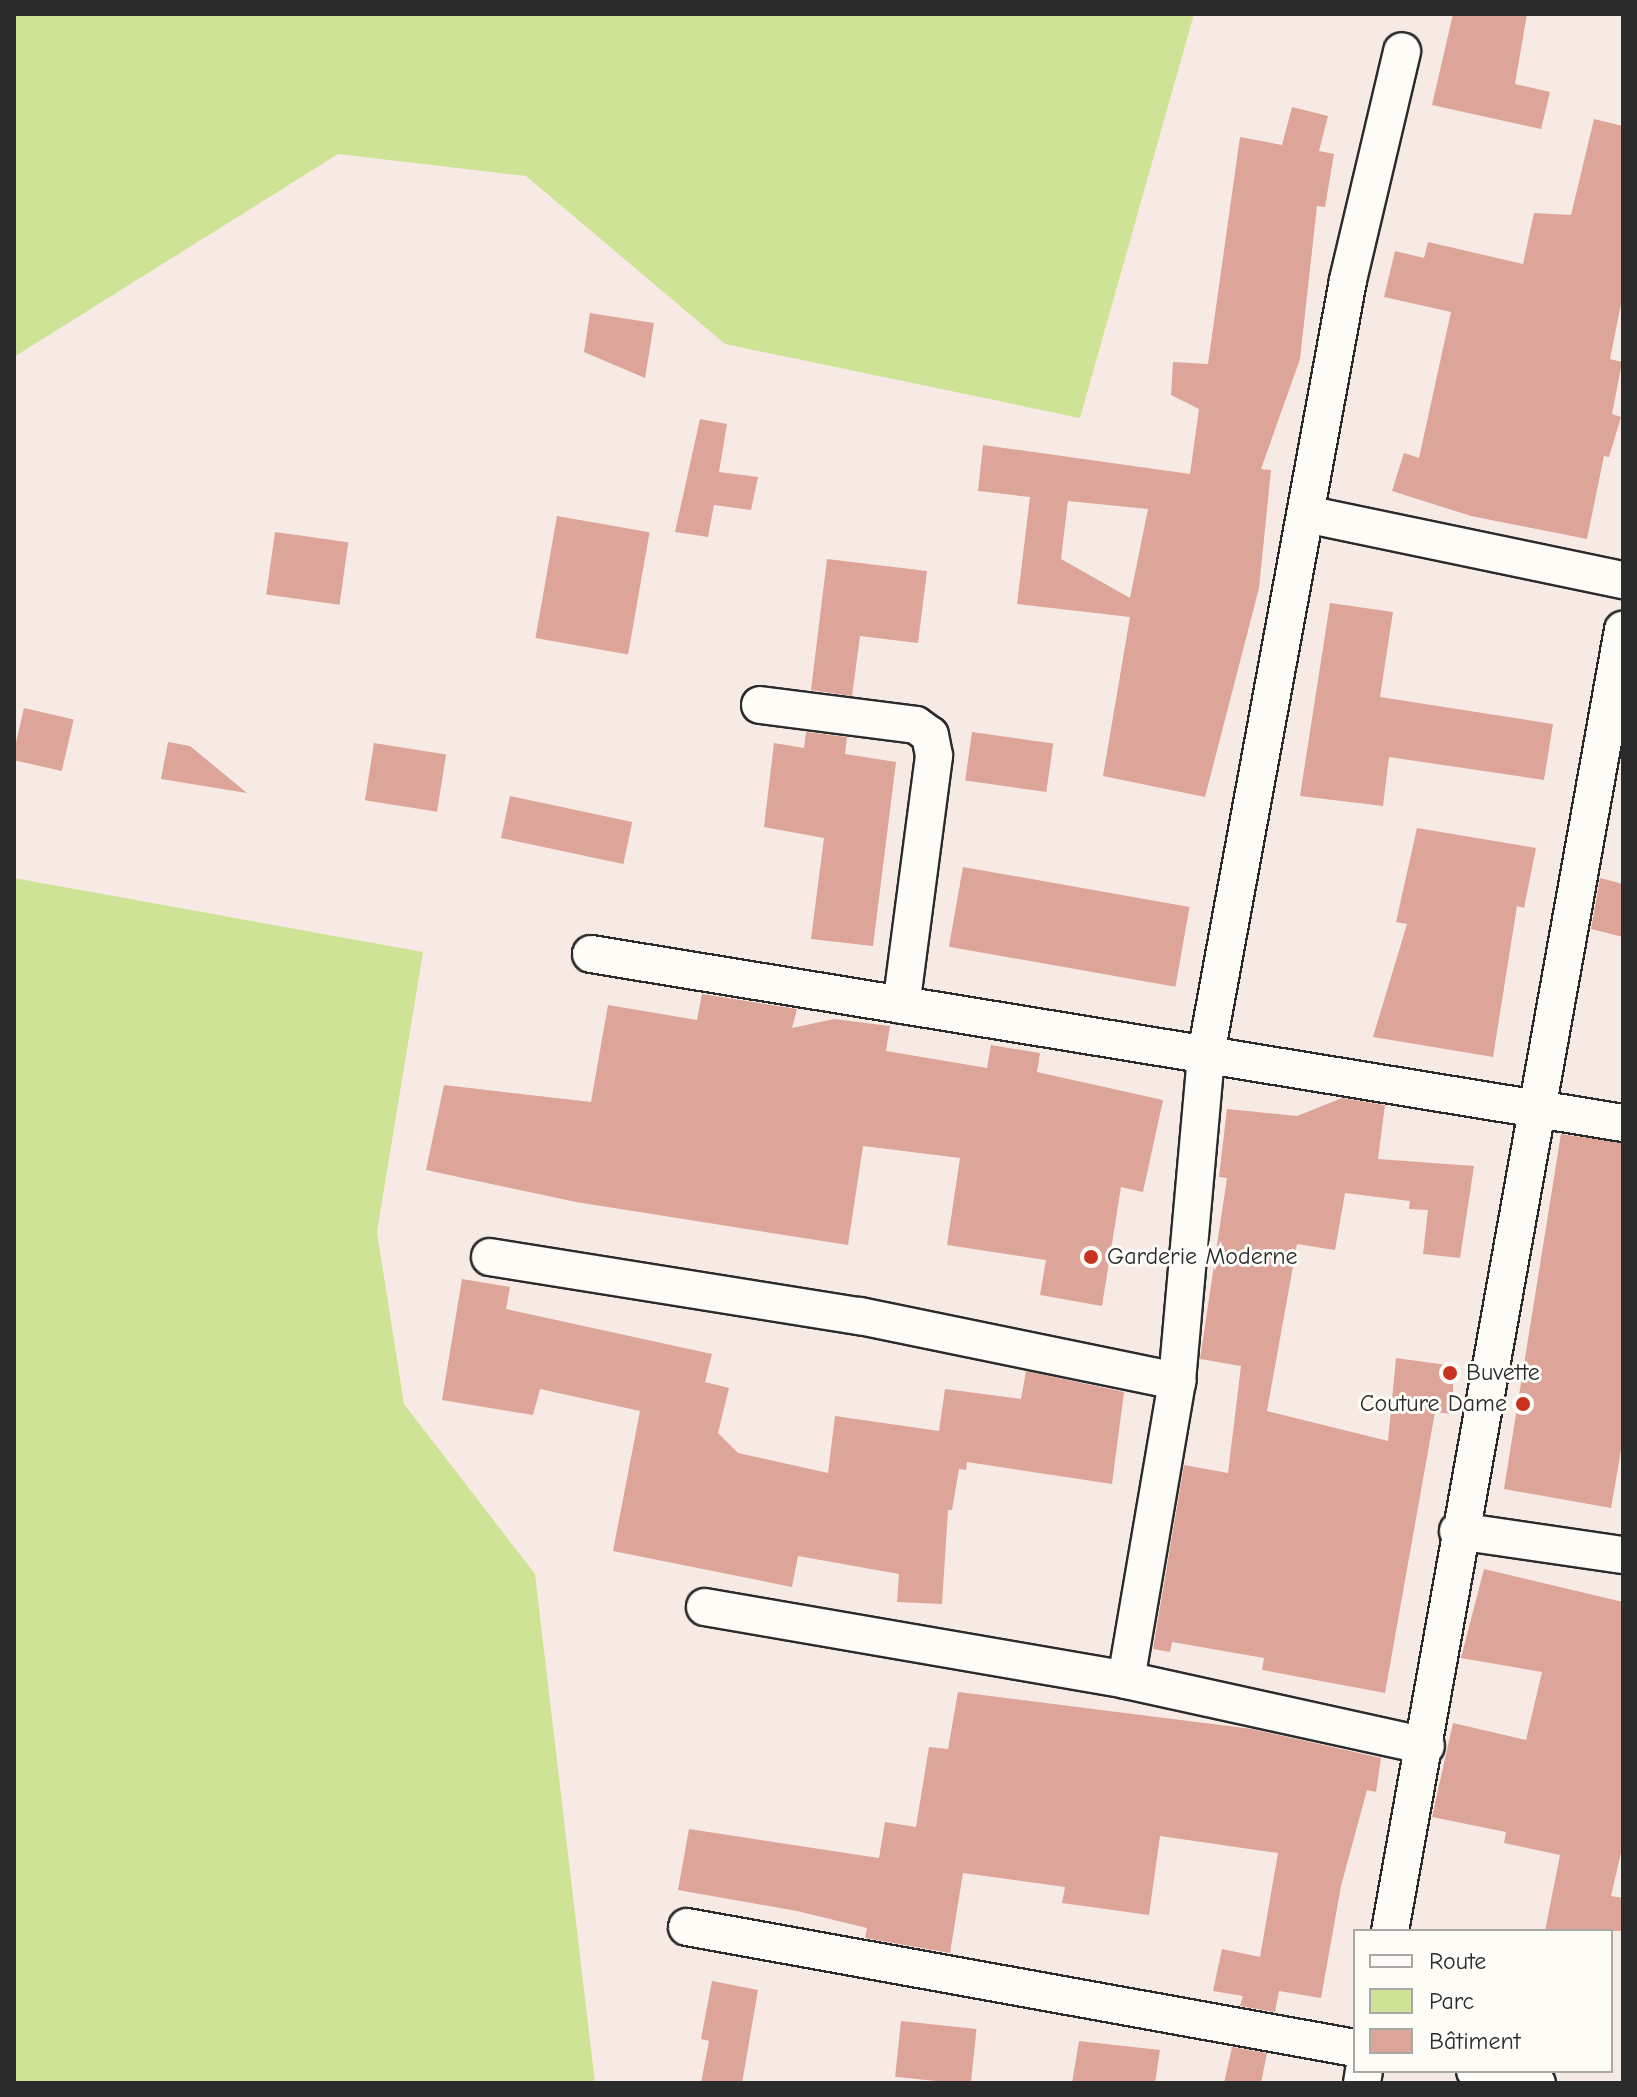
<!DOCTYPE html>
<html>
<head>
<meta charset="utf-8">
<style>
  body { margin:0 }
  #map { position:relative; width:1637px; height:2097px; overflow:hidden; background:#f7eae4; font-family:"Comic Neue",sans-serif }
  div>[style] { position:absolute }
  .green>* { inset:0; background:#cfe397 }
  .building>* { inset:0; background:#dda499; transform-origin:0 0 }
  .roads { filter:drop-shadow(2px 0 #2b2b2b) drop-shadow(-2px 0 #2b2b2b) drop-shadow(0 2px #2b2b2b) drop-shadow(0 -2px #2b2b2b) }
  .street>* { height:36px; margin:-18px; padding:0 18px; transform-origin:18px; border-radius:18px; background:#fdfcf7 }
  .dots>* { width:22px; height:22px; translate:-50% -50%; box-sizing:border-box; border:4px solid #fdfcf7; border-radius:50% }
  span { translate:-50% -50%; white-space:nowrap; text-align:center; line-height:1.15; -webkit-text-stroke:6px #fdfcf7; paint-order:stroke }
  .poi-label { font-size:24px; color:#2b2b2b }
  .left { translate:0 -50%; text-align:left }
  .right { translate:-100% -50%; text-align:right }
  .frame { position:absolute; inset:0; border:16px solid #2b2b2b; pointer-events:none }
  .legend { position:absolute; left:1353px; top:1929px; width:260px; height:144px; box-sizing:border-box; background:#fdfcf7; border:2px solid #a9a8a5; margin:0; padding:10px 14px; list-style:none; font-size:24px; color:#2b2b2b }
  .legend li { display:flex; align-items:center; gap:16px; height:40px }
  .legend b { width:40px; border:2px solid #a9a8a5 }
</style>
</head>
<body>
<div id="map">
  <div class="green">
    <i style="clip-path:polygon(14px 14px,1194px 14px,1080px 418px,725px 344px,526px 176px,338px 154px,14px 357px)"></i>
    <i style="clip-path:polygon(14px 878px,423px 952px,377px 1232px,404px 1404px,535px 1574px,595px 2083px,14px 2083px)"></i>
  </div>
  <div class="building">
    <i style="clip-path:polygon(1453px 14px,1527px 14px,1515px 84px,1550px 92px,1541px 129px,1432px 105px)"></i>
    <i style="clip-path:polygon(evenodd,1292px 107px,1328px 116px,1319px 151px,1334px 154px,1325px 207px,1317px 206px,1300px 359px,1261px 469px,1271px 470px,1259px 588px,1205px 797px,1103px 776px,1130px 617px,1017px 604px,1030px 497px,978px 491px,983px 445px,1190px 474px,1199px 409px,1171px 395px,1173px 362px,1208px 364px,1240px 137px,1282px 145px,1292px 107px,1068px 501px,1148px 509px,1130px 598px,1061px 559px,1068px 501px)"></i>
    <i style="clip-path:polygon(1594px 119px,1623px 126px,1623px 294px,1610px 359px,1622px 362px,1612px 414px,1621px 417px,1609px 457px,1604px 456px,1587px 539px,1471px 516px,1392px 491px,1404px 453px,1419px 458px,1451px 312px,1384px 297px,1395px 251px,1424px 258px,1428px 242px,1523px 264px,1534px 213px,1571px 215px)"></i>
    <i style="clip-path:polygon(590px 313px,654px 323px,645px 378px,584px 352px)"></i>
    <i style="clip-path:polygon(700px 419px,727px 424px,719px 472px,758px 477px,751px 510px,714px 505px,708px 537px,675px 532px)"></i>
    <i style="left:557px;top:516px;width:94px;height:124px;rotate:10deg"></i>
    <i style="left:275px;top:532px;width:74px;height:63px;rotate:8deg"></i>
    <i style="clip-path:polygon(827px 559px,927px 571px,918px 643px,860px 636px,852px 696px,811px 690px)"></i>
    <i style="clip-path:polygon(1330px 603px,1393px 612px,1380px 697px,1553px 724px,1544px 780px,1389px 757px,1383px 806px,1300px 796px)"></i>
    <i style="left:24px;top:708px;width:51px;height:53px;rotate:13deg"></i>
    <i style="clip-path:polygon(806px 732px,847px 737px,845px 754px,896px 762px,873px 946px,811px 939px,824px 838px,764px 827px,774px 743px,804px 748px)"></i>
    <i style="left:972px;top:732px;width:82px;height:49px;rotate:8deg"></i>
    <i style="clip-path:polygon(168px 742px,190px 746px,247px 793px,161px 779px)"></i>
    <i style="left:374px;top:743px;width:73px;height:58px;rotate:9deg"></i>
    <i style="left:510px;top:796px;width:125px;height:43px;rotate:12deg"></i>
    <i style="clip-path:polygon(1417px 828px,1536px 848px,1524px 908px,1517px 906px,1493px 1057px,1373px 1037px,1407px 924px,1396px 922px)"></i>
    <i style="left:963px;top:867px;width:230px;height:81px;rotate:10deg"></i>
    <i style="clip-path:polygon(1600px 878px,1623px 884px,1623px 937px,1591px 929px)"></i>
    <i style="clip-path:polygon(702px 994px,797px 1009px,792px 1028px,834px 1019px,890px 1026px,886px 1051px,987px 1068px,991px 1045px,1040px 1053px,1037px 1072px,1163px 1100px,1143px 1192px,1121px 1187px,1102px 1306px,1040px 1295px,1046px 1260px,947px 1245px,960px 1158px,863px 1146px,848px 1245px,576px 1202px,426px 1170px,444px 1085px,591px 1102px,608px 1005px,697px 1020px)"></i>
    <i style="clip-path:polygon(1342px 1098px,1385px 1105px,1378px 1159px,1474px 1166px,1460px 1258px,1423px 1254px,1428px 1210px,1409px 1209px,1410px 1201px,1345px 1193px,1335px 1250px,1297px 1244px,1267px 1411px,1388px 1441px,1396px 1358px,1454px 1366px,1452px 1414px,1435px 1412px,1385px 1693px,1262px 1670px,1264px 1658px,1172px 1642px,1170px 1652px,1153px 1649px,1184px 1465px,1228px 1473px,1241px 1366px,1200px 1359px,1227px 1178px,1219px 1177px,1227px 1109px,1297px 1116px)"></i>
    <i style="clip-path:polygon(1561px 1134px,1623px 1143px,1623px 1439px,1611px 1508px,1504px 1489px)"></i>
    <i style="clip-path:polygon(462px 1279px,510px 1287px,506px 1309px,712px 1354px,705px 1382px,729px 1388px,718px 1433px,738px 1453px,828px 1473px,835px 1416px,939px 1431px,945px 1389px,1021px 1399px,1026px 1371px,1124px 1392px,1112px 1484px,967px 1462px,966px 1470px,959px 1469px,952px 1510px,948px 1510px,942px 1604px,897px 1602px,899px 1574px,798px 1556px,792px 1587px,613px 1551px,640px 1411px,540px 1389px,533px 1415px,442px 1400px)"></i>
    <i style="clip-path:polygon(1484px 1569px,1623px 1602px,1623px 1844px,1611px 1896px,1623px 1898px,1623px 1931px,1545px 1931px,1560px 1855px,1504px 1843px,1506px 1832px,1432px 1817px,1453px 1723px,1526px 1740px,1542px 1672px,1461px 1658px)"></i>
    <i style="clip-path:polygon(958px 1692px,1252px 1729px,1381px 1758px,1376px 1792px,1367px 1790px,1341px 1886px,1321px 1998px,1279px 1991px,1275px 2012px,1240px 2006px,1243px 1996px,1213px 1991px,1222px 1949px,1260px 1957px,1278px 1853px,1160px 1836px,1149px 1915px,1062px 1903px,1065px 1887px,963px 1873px,950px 1953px,865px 1938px,867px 1928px,797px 1911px,678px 1890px,689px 1829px,879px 1858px,885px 1822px,916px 1827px,929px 1747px,948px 1749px)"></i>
    <i style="clip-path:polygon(712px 1981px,758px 1990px,742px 2083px,701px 2083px,709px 2041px,701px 2039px)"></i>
    <i style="left:901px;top:2021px;width:76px;height:56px;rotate:6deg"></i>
    <i style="clip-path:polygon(1079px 2041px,1160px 2050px,1155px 2083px,1072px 2083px)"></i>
    <i style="clip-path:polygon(1232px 2047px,1267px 2053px,1261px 2083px,1224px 2083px)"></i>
  </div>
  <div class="roads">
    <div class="street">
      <i style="left:1306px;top:514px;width:324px;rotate:11.8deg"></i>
      <i style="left:760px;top:705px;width:157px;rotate:7.3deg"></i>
      <i style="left:916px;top:725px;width:17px;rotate:36deg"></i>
      <i style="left:930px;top:735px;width:21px;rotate:79deg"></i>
      <i style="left:934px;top:756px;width:251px;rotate:97.5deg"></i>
      <i style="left:591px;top:954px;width:1046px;rotate:9.3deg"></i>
      <i style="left:490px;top:1257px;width:375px;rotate:9.1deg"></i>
      <i style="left:860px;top:1316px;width:324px;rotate:11.6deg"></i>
      <i style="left:1458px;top:1531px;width:167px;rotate:8.3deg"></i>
      <i style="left:705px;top:1607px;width:427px;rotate:9.8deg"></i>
      <i style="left:1126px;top:1680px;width:307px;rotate:12.4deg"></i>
      <i style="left:1126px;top:1680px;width:303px;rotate:-80.3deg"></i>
      <i style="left:1177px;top:1381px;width:328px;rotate:-84.9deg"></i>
      <i style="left:1206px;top:1054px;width:787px;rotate:-79.6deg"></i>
      <i style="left:1348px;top:280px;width:235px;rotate:-76.7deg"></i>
      <i style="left:687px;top:1927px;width:679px;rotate:10.27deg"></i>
      <i style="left:1390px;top:1931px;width:1322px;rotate:-79.85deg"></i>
      <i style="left:1475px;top:2071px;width:63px;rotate:11deg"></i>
      <i style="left:1362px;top:2083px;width:12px;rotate:-81deg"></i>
    </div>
  </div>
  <div class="dots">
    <i style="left:1091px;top:1257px;background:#c8321e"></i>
    <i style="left:1450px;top:1373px;background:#c8321e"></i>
    <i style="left:1523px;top:1404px;background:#c8321e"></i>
  </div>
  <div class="poi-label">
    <span class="left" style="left:1107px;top:1257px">Garderie Moderne</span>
    <span class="left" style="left:1466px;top:1373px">Buvette</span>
    <span class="right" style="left:1507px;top:1404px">Couture Dame</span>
  </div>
  <div class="frame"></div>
  <ul class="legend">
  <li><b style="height:10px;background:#fdfcf7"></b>Route</li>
  <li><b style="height:22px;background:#cfe397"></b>Parc</li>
  <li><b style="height:22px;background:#dda499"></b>Bâtiment</li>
  </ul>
</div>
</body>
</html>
